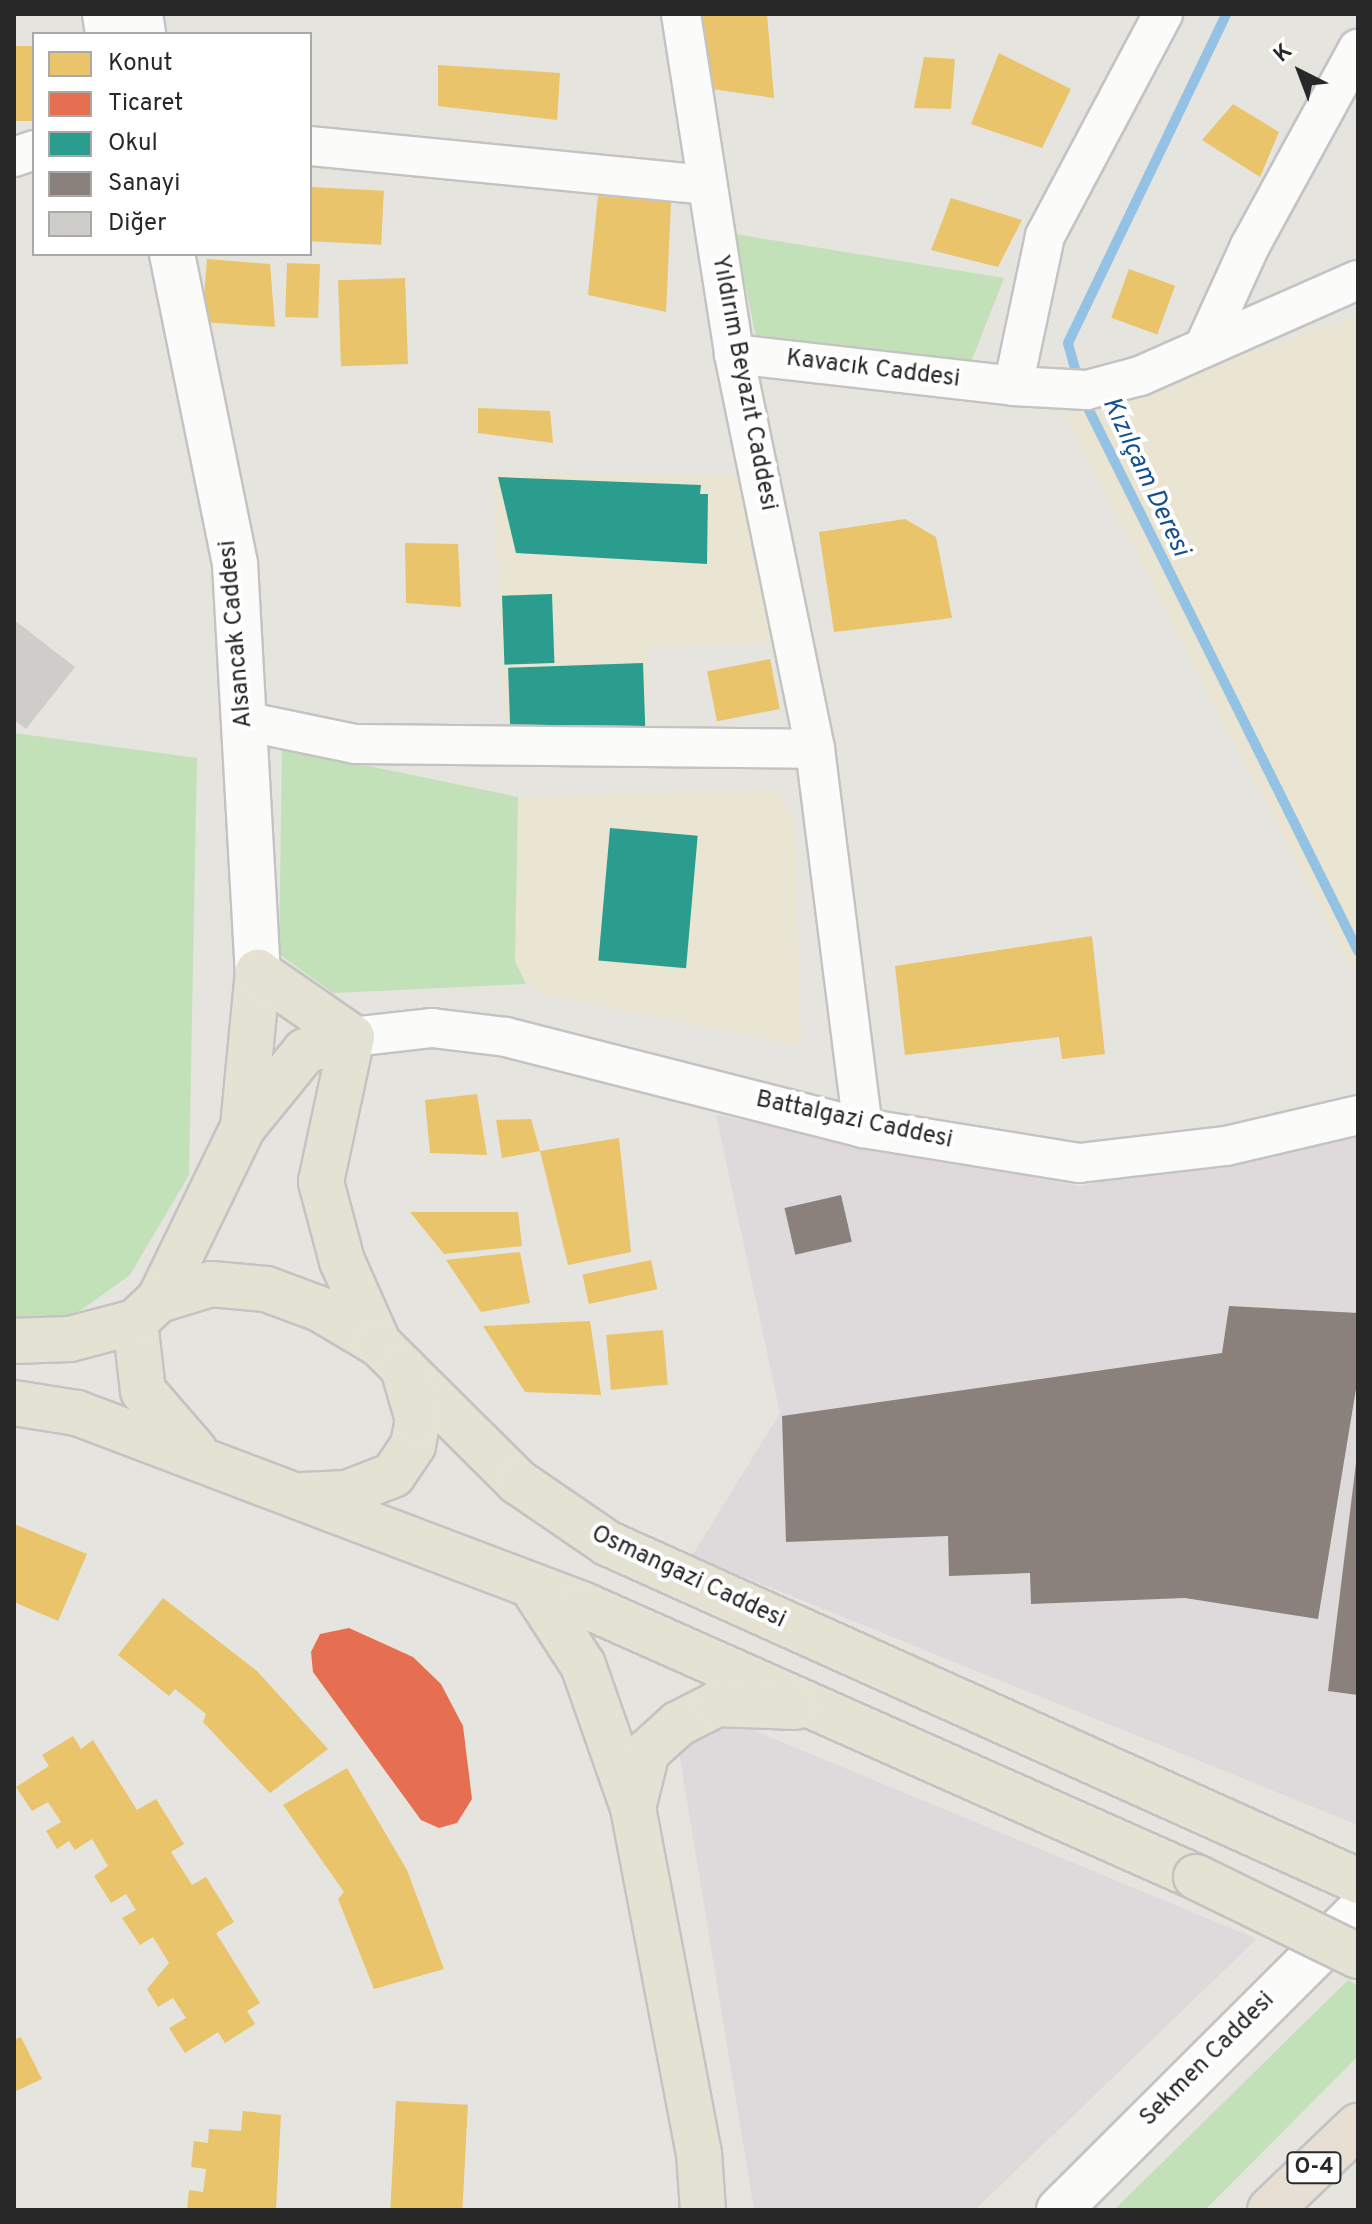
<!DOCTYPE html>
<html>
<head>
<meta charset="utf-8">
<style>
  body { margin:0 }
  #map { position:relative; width:1372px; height:2224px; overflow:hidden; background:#e6e4de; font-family:Overpass,sans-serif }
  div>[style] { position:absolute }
  .industrial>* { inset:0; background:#dedadc }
  .education>* { inset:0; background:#e9e5d2 }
  .green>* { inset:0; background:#c2e1b8 }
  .homes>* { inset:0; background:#e9c46a; transform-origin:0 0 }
  .shops>* { inset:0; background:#e76f51 }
  .schools>* { inset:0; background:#2a9d8f; transform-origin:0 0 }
  .industry>* { inset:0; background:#8a817c; transform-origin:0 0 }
  .stream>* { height:10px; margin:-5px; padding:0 5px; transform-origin:5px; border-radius:5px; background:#94c2e5 }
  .building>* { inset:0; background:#cfcdc9 }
  .roads { filter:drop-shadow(2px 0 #c4c3c3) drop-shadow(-2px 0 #c4c3c3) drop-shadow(0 2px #c4c3c3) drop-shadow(0 -2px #c4c3c3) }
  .street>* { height:38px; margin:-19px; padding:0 19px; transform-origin:19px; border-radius:19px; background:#fbfbfa }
  .secondary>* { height:44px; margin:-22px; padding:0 22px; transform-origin:22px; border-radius:22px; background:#fbfbfa }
  .primary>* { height:44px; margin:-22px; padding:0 22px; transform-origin:22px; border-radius:22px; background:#e4e3d3 }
  .highway>* { height:44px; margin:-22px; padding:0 22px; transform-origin:22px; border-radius:22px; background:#e7dfd3 }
  .bridges { filter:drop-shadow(2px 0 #c3c2c0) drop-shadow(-2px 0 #c3c2c0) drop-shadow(0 2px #c3c2c0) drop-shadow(0 -2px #c3c2c0) }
  .primary-bridge>* { height:44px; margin:-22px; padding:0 22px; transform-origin:22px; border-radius:22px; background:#e4e3d3 }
  span { translate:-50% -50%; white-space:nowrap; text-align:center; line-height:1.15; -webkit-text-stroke:8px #fff; paint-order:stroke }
  .shield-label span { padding:2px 6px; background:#fff; border:2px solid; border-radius:6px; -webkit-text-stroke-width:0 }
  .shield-label { font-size:22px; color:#282828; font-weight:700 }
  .street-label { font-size:24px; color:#282828 }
  .water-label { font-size:26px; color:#145090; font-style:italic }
  .frame { position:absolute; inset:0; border:16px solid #282828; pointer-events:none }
  .legend { position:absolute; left:32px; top:32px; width:280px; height:224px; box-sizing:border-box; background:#fff; border:2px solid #a9a9a9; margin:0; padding:10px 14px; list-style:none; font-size:24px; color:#282828 }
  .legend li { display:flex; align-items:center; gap:16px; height:40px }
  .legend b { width:40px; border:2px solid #a9a9a9 }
  .north { position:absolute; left:1260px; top:32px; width:80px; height:80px; -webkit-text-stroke:6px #fff; paint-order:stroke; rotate:318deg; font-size:22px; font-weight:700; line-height:32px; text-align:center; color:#282828 }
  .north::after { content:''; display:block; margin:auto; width:28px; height:36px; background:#282828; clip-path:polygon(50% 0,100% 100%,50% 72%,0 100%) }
</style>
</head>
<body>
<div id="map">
  <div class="industrial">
    <i style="clip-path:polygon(716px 1115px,1080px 1186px,1358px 1126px,1358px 1825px,692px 1556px,780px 1413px)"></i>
    <i style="clip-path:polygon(717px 1715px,1257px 1939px,975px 2210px,754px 2210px,678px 1746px)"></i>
  </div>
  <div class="education">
    <i style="clip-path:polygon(1358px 316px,1358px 983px,1065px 415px)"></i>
    <i style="clip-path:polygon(493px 474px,741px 476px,776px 642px,648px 648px,646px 729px,505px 734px)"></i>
    <i style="clip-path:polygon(774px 790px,795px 817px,801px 1046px,542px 994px,526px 984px,515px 961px,518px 797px)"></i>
  </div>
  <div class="green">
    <i style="clip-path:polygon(735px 234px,1004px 278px,968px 370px,756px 337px)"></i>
    <i style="clip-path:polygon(14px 733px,197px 758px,189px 1175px,130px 1275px,63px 1323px,14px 1319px)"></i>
    <i style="clip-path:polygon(282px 748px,518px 797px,515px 961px,526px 984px,333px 993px,279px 954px)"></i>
    <i style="clip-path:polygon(1348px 1980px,1358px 1986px,1358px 2056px,1205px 2210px,1114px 2210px)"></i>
  </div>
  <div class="homes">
    <i style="clip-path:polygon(703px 14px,767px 14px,774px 98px,705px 88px)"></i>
    <i style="left:34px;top:46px;width:75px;height:20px;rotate:90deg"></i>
    <i style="clip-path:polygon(999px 53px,1071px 89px,1042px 148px,971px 124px)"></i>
    <i style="clip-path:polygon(924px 57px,955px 59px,951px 109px,914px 108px)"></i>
    <i style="clip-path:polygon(438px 65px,560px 73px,557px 120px,438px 106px)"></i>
    <i style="clip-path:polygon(1233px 104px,1279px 132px,1260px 177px,1202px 140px)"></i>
    <i style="left:310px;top:187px;width:74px;height:54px;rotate:3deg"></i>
    <i style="clip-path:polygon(598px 196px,671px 202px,666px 312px,588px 295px)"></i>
    <i style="clip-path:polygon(951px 198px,1022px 220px,998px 267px,931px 250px)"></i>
    <i style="clip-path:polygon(207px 259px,270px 264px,275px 327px,202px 322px)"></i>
    <i style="left:287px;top:263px;width:33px;height:54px;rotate:2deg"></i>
    <i style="left:1129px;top:269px;width:49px;height:52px;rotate:20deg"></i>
    <i style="left:405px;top:278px;width:86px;height:67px;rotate:88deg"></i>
    <i style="clip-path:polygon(478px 408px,550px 411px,553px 443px,478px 433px)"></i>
    <i style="clip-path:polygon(905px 519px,936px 537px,952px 618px,834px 632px,819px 532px)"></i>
    <i style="clip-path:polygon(405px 543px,458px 544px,461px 607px,406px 603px)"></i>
    <i style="left:770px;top:659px;width:51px;height:64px;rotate:79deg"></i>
    <i style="clip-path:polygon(1092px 936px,1105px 1054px,1062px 1059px,1059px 1037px,905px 1055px,895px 966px)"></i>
    <i style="clip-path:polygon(477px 1094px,487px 1155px,430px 1153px,425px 1100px)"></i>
    <i style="clip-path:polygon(531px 1119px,540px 1151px,502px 1158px,496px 1120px)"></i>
    <i style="clip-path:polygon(619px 1138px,631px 1252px,568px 1265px,540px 1151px)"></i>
    <i style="clip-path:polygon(410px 1212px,518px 1212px,522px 1246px,444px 1254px)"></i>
    <i style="clip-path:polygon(520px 1252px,530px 1303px,481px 1312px,446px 1260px)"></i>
    <i style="left:651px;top:1260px;width:30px;height:70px;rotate:78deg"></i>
    <i style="clip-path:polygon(590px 1321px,601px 1395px,525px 1392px,483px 1326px)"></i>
    <i style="left:663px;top:1330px;width:55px;height:57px;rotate:85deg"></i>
    <i style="clip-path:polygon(14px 1524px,87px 1554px,58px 1621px,14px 1602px)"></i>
    <i style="clip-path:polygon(163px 1598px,257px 1671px,328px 1749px,270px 1793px,203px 1722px,206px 1714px,175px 1689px,169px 1696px,118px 1655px)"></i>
    <i style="clip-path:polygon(73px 1736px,81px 1749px,93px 1740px,137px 1810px,156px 1799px,184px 1844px,171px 1852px,192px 1885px,206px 1877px,234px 1922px,216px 1933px,260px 2003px,247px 2011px,255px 2024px,225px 2043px,218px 2032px,185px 2053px,169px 2028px,186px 2018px,173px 1998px,158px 2007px,147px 1989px,169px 1963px,153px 1937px,140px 1945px,122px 1918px,136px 1910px,126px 1894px,111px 1903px,94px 1876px,108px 1866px,92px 1839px,75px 1850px,69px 1841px,57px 1849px,46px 1831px,61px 1822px,48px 1802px,32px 1811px,16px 1787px,49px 1766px,42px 1755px)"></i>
    <i style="clip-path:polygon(347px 1768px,407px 1870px,444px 1969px,374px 1989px,338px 1899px,344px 1892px,283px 1805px)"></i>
    <i style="clip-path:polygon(21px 2037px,42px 2079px,14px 2092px,14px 2040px)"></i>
    <i style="left:396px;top:2101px;width:72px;height:109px;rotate:3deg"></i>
    <i style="clip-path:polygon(243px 2111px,281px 2115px,276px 2210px,187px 2210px,189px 2190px,203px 2192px,206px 2169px,191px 2167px,194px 2141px,208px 2143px,209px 2129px,241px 2131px)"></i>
  </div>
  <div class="shops">
    <i style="clip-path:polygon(349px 1628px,413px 1657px,441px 1684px,463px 1726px,472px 1799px,457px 1823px,439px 1828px,421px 1820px,313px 1672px,311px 1652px,320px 1634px)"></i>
  </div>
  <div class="schools">
    <i style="clip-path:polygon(498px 477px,701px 485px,700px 494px,708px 494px,707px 564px,516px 553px)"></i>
    <i style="left:552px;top:594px;width:69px;height:50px;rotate:88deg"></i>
    <i style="left:643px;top:663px;width:65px;height:135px;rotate:88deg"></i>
    <i style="left:610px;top:828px;width:88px;height:133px;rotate:5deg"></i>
  </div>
  <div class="industry">
    <i style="left:841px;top:1195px;width:48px;height:58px;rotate:77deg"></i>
    <i style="clip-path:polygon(1229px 1306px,1358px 1313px,1358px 1377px,1318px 1619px,1185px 1598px,1031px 1604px,1030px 1573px,949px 1576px,948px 1536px,786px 1542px,782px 1416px,1222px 1353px)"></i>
    <i style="clip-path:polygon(1356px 1463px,1358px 1463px,1358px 1695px,1328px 1691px)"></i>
  </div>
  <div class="stream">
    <i style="left:1079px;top:383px;width:41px;rotate:-105.4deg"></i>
    <i style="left:1068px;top:343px;width:365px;rotate:-64.3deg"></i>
    <i style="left:1083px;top:398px;width:618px;rotate:63.56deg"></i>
  </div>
  <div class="building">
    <i style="clip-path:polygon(14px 620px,75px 667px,26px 729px,14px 720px)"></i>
  </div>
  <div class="roads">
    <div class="street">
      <i style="left:681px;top:14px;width:344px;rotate:81.1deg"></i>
      <i style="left:734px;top:354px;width:403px;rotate:78.4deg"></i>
      <i style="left:1163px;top:14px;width:251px;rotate:118deg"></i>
      <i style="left:1045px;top:236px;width:153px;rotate:102deg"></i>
      <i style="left:1013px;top:386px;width:74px;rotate:3.1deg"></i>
      <i style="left:1087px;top:390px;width:55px;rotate:-14.8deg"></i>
      <i style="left:1140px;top:376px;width:238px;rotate:-23.8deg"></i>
      <i style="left:310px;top:146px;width:399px;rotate:5.6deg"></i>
      <i style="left:14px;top:157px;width:21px;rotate:-19deg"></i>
      <i style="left:1204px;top:347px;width:111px;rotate:-65.5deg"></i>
      <i style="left:1250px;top:246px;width:225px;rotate:-61.3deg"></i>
      <i style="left:734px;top:354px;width:281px;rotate:6.5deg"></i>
      <i style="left:244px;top:721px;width:113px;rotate:11.7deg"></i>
      <i style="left:355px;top:744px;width:460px;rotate:0.6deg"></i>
      <i style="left:815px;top:749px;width:382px;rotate:82.8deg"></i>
      <i style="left:352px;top:1037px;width:81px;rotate:-6.4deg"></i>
      <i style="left:432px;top:1028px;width:75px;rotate:6.9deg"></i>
      <i style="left:506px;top:1037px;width:368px;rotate:14.3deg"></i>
      <i style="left:863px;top:1128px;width:219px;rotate:9.2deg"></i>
      <i style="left:1079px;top:1163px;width:148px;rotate:-6.6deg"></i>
      <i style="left:1226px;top:1146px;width:136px;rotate:-13.2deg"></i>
    </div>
    <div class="secondary">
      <i style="left:105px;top:14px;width:20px;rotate:81deg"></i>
      <i style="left:140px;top:14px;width:20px;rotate:81deg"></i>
      <i style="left:172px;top:254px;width:316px;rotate:78.5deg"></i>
      <i style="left:235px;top:564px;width:409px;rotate:86.8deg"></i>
      <i style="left:1059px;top:2210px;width:422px;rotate:-44.9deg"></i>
    </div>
    <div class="primary">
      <i style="left:352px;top:1037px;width:148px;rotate:102.1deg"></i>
      <i style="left:321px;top:1182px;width:82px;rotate:75.1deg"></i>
      <i style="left:342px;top:1261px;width:91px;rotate:66deg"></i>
      <i style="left:243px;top:1127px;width:156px;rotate:-84.5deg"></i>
      <i style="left:258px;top:972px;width:114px;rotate:34.7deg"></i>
      <i style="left:159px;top:1300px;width:192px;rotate:-64.1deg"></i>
      <i style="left:243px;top:1127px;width:98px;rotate:-50.8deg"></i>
      <i style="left:305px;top:1051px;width:49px;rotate:-16.6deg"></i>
      <i style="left:135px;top:1322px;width:69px;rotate:83.4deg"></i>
      <i style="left:143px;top:1391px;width:79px;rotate:49.1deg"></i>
      <i style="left:14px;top:1341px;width:56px;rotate:-2deg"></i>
      <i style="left:70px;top:1339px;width:67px;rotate:-14.7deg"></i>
      <i style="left:135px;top:1322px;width:33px;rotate:-43deg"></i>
      <i style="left:159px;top:1300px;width:54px;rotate:-17.1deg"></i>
      <i style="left:211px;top:1284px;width:55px;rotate:5.2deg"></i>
      <i style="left:266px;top:1289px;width:58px;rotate:20.3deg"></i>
      <i style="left:320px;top:1309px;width:69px;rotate:30.7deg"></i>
      <i style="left:379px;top:1344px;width:196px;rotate:44.8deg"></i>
      <i style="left:518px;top:1482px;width:108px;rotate:34.4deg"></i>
      <i style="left:607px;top:1543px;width:824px;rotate:24.23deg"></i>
      <i style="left:14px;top:1403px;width:64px;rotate:9deg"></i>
      <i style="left:77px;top:1413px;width:542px;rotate:20.74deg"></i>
      <i style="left:584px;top:1605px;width:670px;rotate:23.96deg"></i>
      <i style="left:303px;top:1495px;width:44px;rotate:-2.6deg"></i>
      <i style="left:347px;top:1493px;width:49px;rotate:-21.4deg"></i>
      <i style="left:393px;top:1475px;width:36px;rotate:-56deg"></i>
      <i style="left:413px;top:1445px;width:25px;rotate:-79deg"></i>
      <i style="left:418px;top:1420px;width:54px;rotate:-106.1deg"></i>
      <i style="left:531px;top:1585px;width:95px;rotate:57deg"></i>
      <i style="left:583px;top:1665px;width:151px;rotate:70.7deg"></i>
      <i style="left:633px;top:1808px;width:351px;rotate:79.2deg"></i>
      <i style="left:699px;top:2153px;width:57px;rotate:86deg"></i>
      <i style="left:633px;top:1808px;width:58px;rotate:-76deg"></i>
      <i style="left:647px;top:1752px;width:42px;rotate:-42.1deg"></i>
      <i style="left:678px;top:1724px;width:44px;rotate:-27.1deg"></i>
      <i style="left:717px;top:1704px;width:78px;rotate:2.2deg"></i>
    </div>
    <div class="highway">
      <i style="left:1270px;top:2210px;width:122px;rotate:-43.7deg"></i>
    </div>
  </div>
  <div class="bridges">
    <div class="primary-bridge">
      <i style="left:1196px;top:1877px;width:180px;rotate:26deg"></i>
    </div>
  </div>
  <div class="shield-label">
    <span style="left:1314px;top:2168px">O-4</span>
  </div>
  <div class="street-label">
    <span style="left:873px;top:370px;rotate:7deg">Kavacık Caddesi</span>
    <span style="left:743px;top:383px;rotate:79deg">Yıldırım Beyazıt Caddesi</span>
    <span style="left:237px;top:634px;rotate:-95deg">Alsancak Caddesi</span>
    <span style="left:854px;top:1121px;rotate:12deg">Battalgazi Caddesi</span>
    <span style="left:688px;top:1578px;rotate:25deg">Osmangazi Caddesi</span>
    <span style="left:1208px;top:2060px;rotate:-45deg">Sekmen Caddesi</span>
  </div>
  <div class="water-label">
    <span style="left:1145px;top:477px;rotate:65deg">Kızılçam Deresi</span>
  </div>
  <div class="frame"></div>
  <ul class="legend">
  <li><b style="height:22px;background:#e9c46a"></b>Konut</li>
  <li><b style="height:22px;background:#e76f51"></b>Ticaret</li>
  <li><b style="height:22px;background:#2a9d8f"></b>Okul</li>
  <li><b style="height:22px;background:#8a817c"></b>Sanayi</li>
  <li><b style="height:22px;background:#cfcdc9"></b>Diğer</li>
  </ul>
  <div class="north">K</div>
</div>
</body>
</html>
